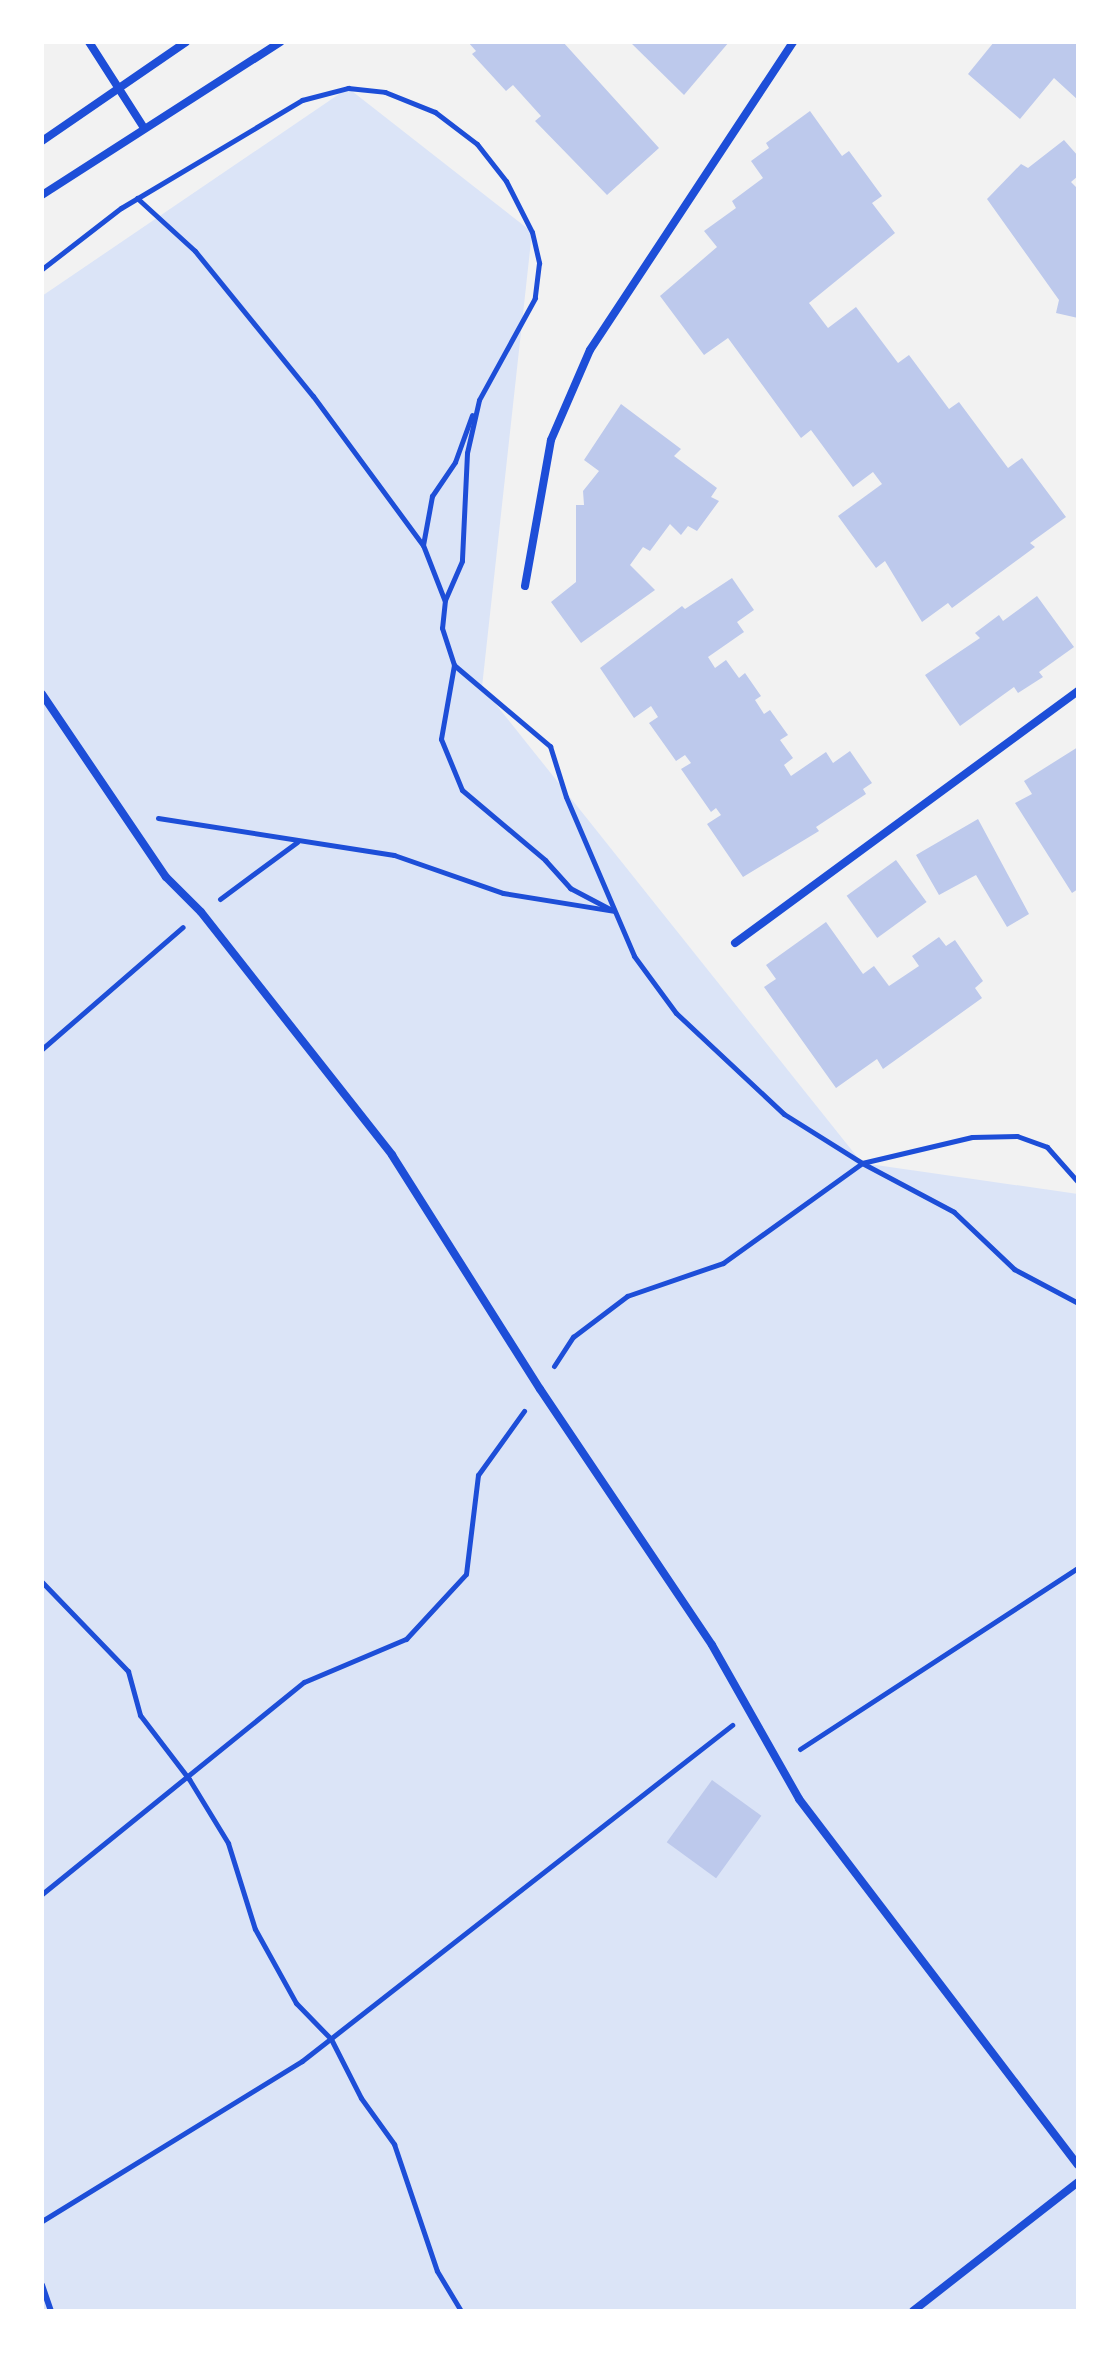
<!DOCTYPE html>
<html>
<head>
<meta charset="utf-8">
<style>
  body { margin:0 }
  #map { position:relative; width:1120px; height:2353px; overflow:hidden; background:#f2f2f2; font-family:"Fira Sans Condensed",sans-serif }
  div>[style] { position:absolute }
  .green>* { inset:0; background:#dbe4f7 }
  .building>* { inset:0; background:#bdc9ec; transform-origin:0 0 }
  .path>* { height:5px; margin:-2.5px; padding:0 2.5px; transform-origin:2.5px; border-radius:2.5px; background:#1d4ed8 }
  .service>* { height:6px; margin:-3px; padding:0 3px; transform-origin:3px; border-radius:3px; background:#1d4ed8 }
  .minor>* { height:8px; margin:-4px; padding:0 4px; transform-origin:4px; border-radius:4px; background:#1d4ed8 }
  span { translate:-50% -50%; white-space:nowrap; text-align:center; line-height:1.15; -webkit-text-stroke:6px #fff; paint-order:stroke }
  .frame { position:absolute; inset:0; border:44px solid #fff; pointer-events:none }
</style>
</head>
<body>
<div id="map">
  <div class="green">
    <i style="clip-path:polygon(348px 88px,532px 232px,482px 687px,862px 1163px,1078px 1194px,1078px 2311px,42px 2311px,42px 296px)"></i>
  </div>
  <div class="building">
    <i style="clip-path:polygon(468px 42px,563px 42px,659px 148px,607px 195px,535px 121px,541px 116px,513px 85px,506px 91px,472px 54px,476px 51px)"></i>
    <i style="clip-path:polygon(630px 42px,729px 42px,684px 95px)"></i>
    <i style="clip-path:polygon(994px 42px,1078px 42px,1078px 100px,1054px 78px,1020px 119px,968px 74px)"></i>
    <i style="clip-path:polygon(810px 111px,842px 156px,849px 151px,882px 196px,872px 203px,895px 233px,809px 303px,828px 328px,856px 307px,898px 363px,909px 355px,949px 409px,959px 402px,1008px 468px,1022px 458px,1066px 517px,1030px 543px,1035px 547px,952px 608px,948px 603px,922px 622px,885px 561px,876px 568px,838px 516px,882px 484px,873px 472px,853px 487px,811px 430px,801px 438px,728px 338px,704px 355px,660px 296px,717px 247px,704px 231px,736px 208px,732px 201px,763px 178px,751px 161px,769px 148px,766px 143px)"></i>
    <i style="clip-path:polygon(1064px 140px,1078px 156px,1078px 176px,1071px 182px,1078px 189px,1078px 318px,1056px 313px,1059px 300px,987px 199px,1021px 164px,1028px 168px)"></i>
    <i style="clip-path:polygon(621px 404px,681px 449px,674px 456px,717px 488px,711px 497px,719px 501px,697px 531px,688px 526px,681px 535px,670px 524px,650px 551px,643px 547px,630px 565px,655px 590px,581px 643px,551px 602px,576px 582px,576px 505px,584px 505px,583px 491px,599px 471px,584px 460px)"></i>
    <i style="clip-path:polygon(732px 578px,754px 610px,737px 622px,744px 632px,708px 657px,715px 668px,726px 660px,739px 678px,745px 673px,761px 696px,755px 700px,764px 714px,770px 710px,788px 735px,780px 740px,793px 758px,784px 765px,791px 776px,826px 752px,833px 763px,850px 751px,872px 783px,863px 789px,866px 794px,816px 827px,819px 831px,743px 877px,707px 824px,721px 815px,716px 808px,711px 812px,681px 769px,691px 763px,685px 755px,676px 761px,649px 723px,658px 717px,651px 706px,634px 718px,600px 668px,682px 606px,685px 609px)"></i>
    <i style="clip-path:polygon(1037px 596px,1074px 647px,1039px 672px,1043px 677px,1018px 693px,1014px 687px,960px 726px,925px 675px,980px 638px,975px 633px,999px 615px,1003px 621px)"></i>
    <i style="clip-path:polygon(1078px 747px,1078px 889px,1072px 893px,1015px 803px,1032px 794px,1024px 781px)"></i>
    <i style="clip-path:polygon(978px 819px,1029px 914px,1007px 927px,976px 875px,939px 895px,916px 855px)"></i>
    <i style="left:896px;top:860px;width:52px;height:61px;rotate:54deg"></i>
    <i style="clip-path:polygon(826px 922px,863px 974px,874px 966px,889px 986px,919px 966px,912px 956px,939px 937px,946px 946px,955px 940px,983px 981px,975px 988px,982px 998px,883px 1069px,877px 1059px,836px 1088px,764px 987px,776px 979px,766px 965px)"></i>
    <i style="left:712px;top:1780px;width:61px;height:77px;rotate:36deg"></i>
  </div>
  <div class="path">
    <i style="left:137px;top:198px;width:79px;rotate:42.4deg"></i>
    <i style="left:195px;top:251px;width:187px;rotate:50.9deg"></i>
    <i style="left:313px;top:396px;width:185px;rotate:53.6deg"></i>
    <i style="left:423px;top:545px;width:58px;rotate:68.7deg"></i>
    <i style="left:42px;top:269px;width:100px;rotate:-37.7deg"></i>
    <i style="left:121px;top:208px;width:211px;rotate:-30.8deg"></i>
    <i style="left:302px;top:100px;width:48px;rotate:-14.6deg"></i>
    <i style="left:348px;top:88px;width:37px;rotate:6deg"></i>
    <i style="left:385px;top:92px;width:54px;rotate:21.8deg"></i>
    <i style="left:435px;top:112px;width:53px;rotate:37.3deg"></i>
    <i style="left:477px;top:144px;width:47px;rotate:51.9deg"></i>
    <i style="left:506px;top:181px;width:57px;rotate:63deg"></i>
    <i style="left:532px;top:232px;width:32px;rotate:77deg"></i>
    <i style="left:539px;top:263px;width:35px;rotate:97deg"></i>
    <i style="left:535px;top:298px;width:116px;rotate:118.8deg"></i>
    <i style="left:479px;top:400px;width:54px;rotate:102.8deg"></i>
    <i style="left:467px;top:453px;width:108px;rotate:92.7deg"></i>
    <i style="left:462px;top:561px;width:43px;rotate:113.6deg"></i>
    <i style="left:445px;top:600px;width:28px;rotate:96deg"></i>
    <i style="left:442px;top:628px;width:39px;rotate:72deg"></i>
    <i style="left:454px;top:665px;width:126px;rotate:40.2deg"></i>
    <i style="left:550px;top:746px;width:53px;rotate:72.6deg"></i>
    <i style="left:566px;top:797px;width:173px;rotate:66.8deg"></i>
    <i style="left:634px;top:956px;width:71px;rotate:53.6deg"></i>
    <i style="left:676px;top:1013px;width:148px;rotate:43.1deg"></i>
    <i style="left:784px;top:1114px;width:92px;rotate:32.1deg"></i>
    <i style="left:862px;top:1163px;width:113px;rotate:-13.3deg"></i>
    <i style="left:972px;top:1137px;width:45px;rotate:-1.3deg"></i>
    <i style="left:1017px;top:1136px;width:32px;rotate:20deg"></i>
    <i style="left:1047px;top:1147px;width:47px;rotate:48.5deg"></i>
    <i style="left:423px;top:545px;width:50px;rotate:-79.6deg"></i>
    <i style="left:432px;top:496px;width:41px;rotate:-55.9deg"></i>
    <i style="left:455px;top:462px;width:50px;rotate:-70.1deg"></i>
    <i style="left:454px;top:665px;width:75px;rotate:100deg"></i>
    <i style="left:441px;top:739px;width:55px;rotate:67.6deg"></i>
    <i style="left:462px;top:790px;width:109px;rotate:40.1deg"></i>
    <i style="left:545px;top:860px;width:38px;rotate:48deg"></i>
    <i style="left:570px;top:888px;width:45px;rotate:27.7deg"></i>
    <i style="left:158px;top:818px;width:239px;rotate:8.9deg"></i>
    <i style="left:394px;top:855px;width:115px;rotate:19.2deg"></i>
    <i style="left:503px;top:893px;width:112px;rotate:9.2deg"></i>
    <i style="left:220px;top:899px;width:96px;rotate:-36.5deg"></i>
    <i style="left:42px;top:1049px;width:186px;rotate:-40.9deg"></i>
    <i style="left:554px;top:1366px;width:35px;rotate:-57deg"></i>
    <i style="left:573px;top:1337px;width:68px;rotate:-37.2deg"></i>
    <i style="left:627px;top:1296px;width:102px;rotate:-19deg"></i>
    <i style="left:723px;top:1263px;width:171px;rotate:-35.7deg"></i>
    <i style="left:862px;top:1163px;width:104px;rotate:28deg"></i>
    <i style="left:954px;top:1212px;width:83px;rotate:43.5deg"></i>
    <i style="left:1014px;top:1269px;width:72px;rotate:28deg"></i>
    <i style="left:42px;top:1582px;width:124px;rotate:46deg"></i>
    <i style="left:128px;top:1671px;width:46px;rotate:74.7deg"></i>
    <i style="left:140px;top:1715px;width:81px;rotate:52.6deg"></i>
    <i style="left:189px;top:1779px;width:75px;rotate:58.6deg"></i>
    <i style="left:228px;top:1843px;width:90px;rotate:72.6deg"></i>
    <i style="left:255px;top:1929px;width:85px;rotate:61deg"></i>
    <i style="left:296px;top:2003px;width:50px;rotate:45.8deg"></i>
    <i style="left:331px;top:2039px;width:66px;rotate:63deg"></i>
    <i style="left:361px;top:2098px;width:57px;rotate:54.3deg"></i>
    <i style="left:394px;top:2144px;width:134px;rotate:71.3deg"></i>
    <i style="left:437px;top:2271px;width:47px;rotate:59deg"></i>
    <i style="left:800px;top:1749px;width:332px;rotate:-33.1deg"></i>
    <i style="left:42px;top:1894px;width:337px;rotate:-39deg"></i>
    <i style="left:304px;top:1682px;width:111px;rotate:-22.9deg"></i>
    <i style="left:406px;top:1639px;width:88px;rotate:-47.3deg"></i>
    <i style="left:466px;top:1574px;width:100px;rotate:-83.1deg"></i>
    <i style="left:478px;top:1475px;width:79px;rotate:-54.3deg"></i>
    <i style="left:42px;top:2221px;width:305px;rotate:-31.6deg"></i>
    <i style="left:302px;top:2061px;width:546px;rotate:-38deg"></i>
  </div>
  <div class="service">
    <i style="left:42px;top:2285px;width:28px;rotate:71deg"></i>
  </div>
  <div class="minor">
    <i style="left:89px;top:42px;width:102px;rotate:57.4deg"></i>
    <i style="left:42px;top:141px;width:175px;rotate:-34.5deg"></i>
    <i style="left:42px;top:195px;width:283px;rotate:-32.7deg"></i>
    <i style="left:525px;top:586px;width:148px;rotate:-79.9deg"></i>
    <i style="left:551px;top:440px;width:98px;rotate:-66.6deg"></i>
    <i style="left:590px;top:350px;width:369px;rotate:-56.6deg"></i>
    <i style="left:42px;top:694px;width:221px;rotate:55.9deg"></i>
    <i style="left:166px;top:877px;width:49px;rotate:45deg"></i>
    <i style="left:201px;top:912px;width:309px;rotate:51.8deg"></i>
    <i style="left:392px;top:1155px;width:277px;rotate:57.7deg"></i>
    <i style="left:540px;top:1389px;width:308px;rotate:56.1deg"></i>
    <i style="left:712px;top:1645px;width:177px;rotate:60.5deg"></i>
    <i style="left:799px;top:1799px;width:460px;rotate:52.7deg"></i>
    <i style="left:735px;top:943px;width:426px;rotate:-36.3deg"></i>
    <i style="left:913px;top:2311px;width:209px;rotate:-38deg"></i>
  </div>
  <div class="frame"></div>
</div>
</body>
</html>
